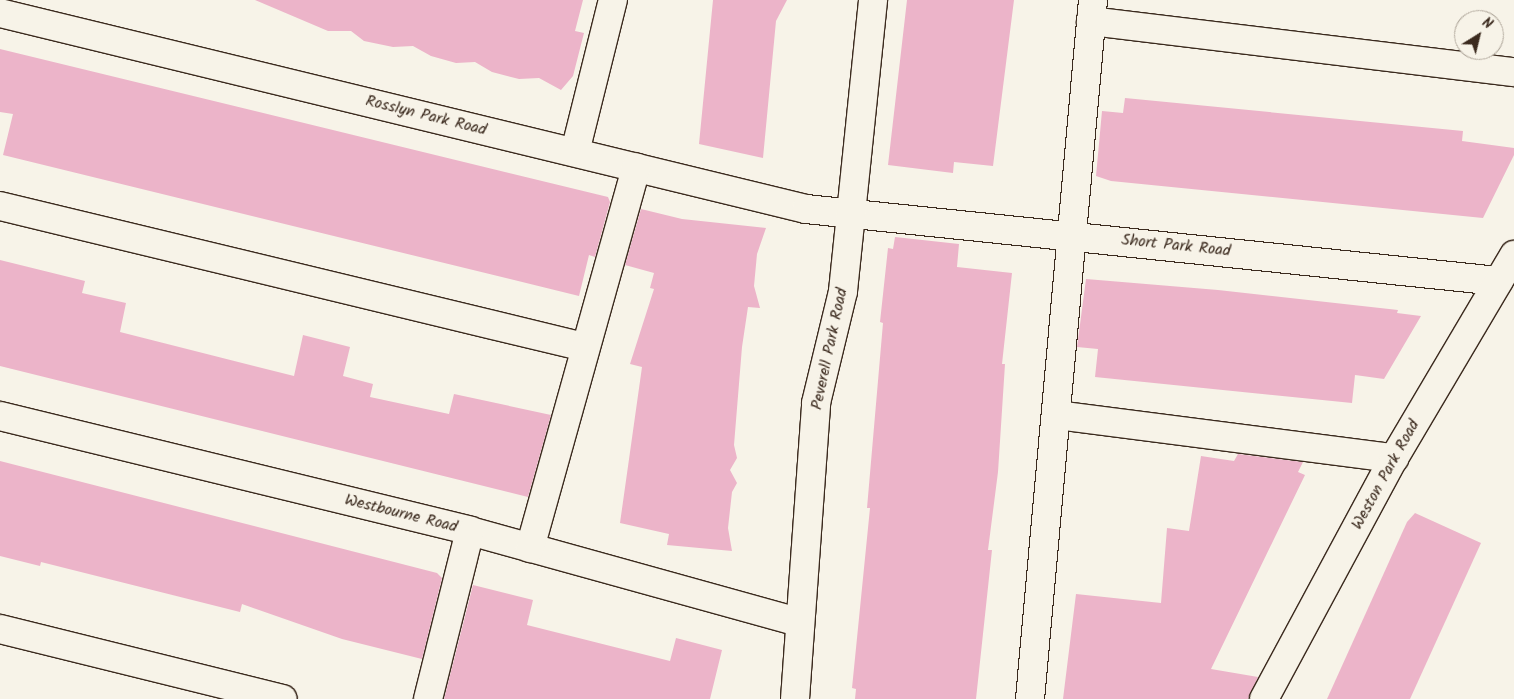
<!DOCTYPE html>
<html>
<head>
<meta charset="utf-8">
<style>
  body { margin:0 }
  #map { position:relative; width:1514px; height:699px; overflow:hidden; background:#f7f3e8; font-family:Kalam,sans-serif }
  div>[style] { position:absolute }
  .building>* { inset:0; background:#ecb4c9 }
  .roads { filter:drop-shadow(1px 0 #3b2a1e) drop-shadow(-1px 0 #3b2a1e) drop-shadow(0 1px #3b2a1e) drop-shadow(0 -1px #3b2a1e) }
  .minor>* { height:28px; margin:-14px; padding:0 14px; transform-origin:14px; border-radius:14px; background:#f7f3e8 }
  span { translate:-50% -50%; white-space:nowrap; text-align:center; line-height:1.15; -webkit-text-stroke:5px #f7f3e8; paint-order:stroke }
  .street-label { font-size:16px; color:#3b2a1e }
  .north { position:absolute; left:1454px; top:10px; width:50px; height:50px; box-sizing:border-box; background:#f7f3e8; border:1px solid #aca397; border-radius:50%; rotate:36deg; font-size:14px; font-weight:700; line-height:20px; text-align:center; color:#3b2a1e }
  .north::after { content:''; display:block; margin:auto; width:18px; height:22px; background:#3b2a1e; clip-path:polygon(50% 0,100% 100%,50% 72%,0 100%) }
</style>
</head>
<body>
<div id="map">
  <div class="building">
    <i style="clip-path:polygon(255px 0,583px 0,575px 31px,584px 33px,573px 76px,561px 90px,539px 78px,519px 79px,492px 72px,475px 62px,456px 63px,431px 56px,413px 46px,393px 47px,364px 41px,351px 31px,328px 31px)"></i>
    <i style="clip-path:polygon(713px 0,787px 0,776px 21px,763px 158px,699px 144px)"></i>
    <i style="clip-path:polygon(907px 0,1014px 0,993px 166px,954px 162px,953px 173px,888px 165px)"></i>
    <i style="clip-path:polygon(0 49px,608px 197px,610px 202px,595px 257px,589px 255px,579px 296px,3px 155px,13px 114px,0 112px)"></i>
    <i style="clip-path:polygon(1125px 98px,1463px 131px,1462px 141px,1514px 148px,1514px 155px,1483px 218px,1111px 181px,1096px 176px,1102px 111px,1123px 113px)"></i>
    <i style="clip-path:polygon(641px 209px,682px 219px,766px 228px,757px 254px,754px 286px,760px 308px,748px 307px,742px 347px,734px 445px,737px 458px,730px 470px,737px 483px,732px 492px,728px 528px,732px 551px,667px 545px,669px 534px,620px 523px,642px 367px,630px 364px,654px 289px,650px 288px,654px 273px,625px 265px)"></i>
    <i style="clip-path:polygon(895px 237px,959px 244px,957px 267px,1012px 273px,1002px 364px,1005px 364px,998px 472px,988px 550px,992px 550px,976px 699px,855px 699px,856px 689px,852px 688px,870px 508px,867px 508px,883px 323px,880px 322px,888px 248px,893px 249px)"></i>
    <i style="clip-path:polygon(0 260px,85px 281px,82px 293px,126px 303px,120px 332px,294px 376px,303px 335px,350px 347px,343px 376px,373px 384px,370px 397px,449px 414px,454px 394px,551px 415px,528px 497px,0 366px)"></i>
    <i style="clip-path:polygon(1086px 279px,1218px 290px,1398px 310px,1397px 313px,1421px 316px,1384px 379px,1355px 375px,1352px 403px,1095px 377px,1098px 349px,1077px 347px)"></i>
    <i style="clip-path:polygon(1238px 454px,1303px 462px,1298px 472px,1305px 475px,1211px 669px,1258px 677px,1248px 699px,1063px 699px,1076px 594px,1161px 603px,1167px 528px,1189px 531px,1201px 456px,1234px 461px)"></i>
    <i style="clip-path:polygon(0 461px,437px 573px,442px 578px,422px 659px,342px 639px,242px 604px,240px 612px,41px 562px,40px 566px,0 556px)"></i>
    <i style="clip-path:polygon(1415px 513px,1481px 543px,1410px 699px,1327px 699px,1407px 522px)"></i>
    <i style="clip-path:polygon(473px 585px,533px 600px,527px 625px,670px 661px,676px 638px,722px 650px,710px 699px,444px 699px)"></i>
  </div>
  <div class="roads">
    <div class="minor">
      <i style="left:0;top:13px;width:829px;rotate:13.67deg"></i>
      <i style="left:806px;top:209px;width:696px;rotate:5.94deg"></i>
      <i style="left:1091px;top:21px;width:426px;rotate:6.9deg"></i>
      <i style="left:575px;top:152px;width:157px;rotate:-76deg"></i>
      <i style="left:0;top:206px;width:601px;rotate:13.57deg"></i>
      <i style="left:1056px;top:415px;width:341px;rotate:7.3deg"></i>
      <i style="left:0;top:416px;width:484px;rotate:13.7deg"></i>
      <i style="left:470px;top:531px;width:341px;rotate:15.5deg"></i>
      <i style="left:530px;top:548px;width:395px;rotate:-74.4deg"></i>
      <i style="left:0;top:629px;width:291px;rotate:13.9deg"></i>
      <i style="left:428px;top:699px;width:173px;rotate:-76deg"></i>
      <i style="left:795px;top:699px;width:297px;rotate:-85.9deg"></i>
      <i style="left:816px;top:403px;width:115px;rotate:-76.4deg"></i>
      <i style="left:843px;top:291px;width:293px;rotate:-84.1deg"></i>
      <i style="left:1030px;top:699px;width:702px;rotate:-84.85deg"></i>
      <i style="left:1264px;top:699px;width:274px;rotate:-61.7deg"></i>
      <i style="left:1394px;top:458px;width:236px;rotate:-59.4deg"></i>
    </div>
  </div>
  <div class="street-label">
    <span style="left:426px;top:116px;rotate:14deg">Rosslyn Park Road</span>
    <span style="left:1176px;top:246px;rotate:6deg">Short Park Road</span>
    <span style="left:830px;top:349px;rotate:-78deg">Peverell Park Road</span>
    <span style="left:1386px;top:475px;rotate:-61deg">Weston Park Road</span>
    <span style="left:401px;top:514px;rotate:14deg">Westbourne Road</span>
  </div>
  <div class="north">N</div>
</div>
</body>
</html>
